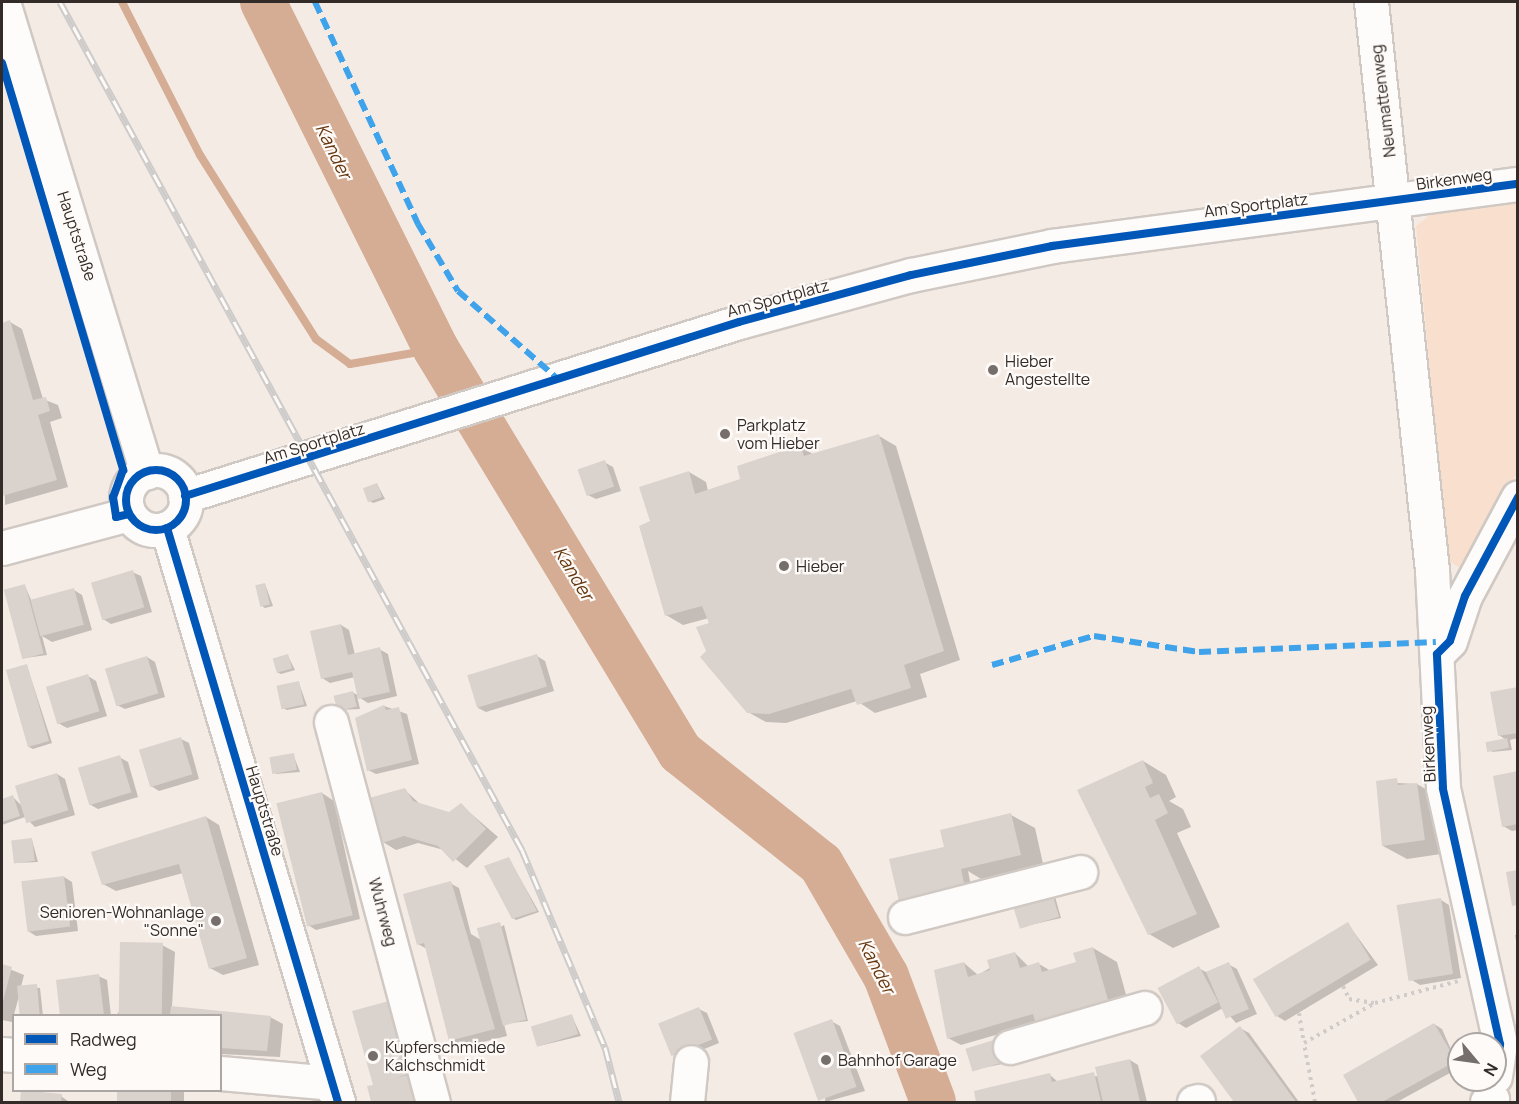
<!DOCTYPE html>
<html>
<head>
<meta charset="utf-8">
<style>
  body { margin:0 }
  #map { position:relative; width:1519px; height:1104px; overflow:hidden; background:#f5ebe5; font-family:Manrope,sans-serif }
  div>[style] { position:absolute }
  .green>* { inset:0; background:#f9dfcd }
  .shadow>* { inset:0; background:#0003; transform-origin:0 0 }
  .stream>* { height:8px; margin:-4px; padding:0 4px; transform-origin:4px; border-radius:4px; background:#d4ad94 }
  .river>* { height:46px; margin:-23px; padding:0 23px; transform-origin:23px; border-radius:23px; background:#d4ad94 }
  .building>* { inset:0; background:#dad2cd; transform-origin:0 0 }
  .path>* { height:4px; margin-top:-2px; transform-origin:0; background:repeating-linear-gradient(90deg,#cfcbc9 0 3px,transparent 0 7.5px) }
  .roads { filter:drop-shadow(2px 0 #cfc8c3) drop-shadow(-2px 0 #cfc8c3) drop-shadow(0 2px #cfc8c3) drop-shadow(0 -2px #cfc8c3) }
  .minor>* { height:33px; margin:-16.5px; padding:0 16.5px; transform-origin:16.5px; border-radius:16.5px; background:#fefcfb }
  .major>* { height:33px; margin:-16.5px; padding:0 16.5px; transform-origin:16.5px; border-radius:16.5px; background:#fefcfb }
  .major>.ring { margin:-16.5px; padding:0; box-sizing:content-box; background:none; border:33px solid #fefcfb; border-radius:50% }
  .rail>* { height:7px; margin-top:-3.5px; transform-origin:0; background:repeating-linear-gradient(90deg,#fdfaf8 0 14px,#ceccca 0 28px); box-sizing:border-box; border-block:2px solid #ceccca }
  .quiet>* { height:6px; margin-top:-3px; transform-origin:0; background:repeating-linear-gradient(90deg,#3ea3eb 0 12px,transparent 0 18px) }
  .cycleway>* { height:8px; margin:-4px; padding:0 4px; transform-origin:4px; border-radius:4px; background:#0057b8 }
  .cycleway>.ring { margin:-4px; padding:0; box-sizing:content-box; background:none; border:8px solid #0057b8; border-radius:50% }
  .dots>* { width:16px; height:16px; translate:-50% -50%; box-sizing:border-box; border:3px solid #fdfaf8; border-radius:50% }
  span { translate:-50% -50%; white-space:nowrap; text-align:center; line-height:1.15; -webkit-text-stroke:4.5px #fdfaf8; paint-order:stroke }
  .street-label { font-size:16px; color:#322b27 }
  .poi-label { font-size:16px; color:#322b27 }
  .left { translate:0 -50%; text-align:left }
  .right { translate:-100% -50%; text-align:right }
  .water-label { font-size:18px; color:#66360d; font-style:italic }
  .frame { position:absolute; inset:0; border:3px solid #322b27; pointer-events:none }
  .legend { position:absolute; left:12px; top:1014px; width:210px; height:78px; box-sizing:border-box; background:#fdfaf8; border:2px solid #aca7a4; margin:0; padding:8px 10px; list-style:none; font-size:18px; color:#322b27 }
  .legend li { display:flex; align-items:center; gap:12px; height:30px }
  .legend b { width:30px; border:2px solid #aca7a4 }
  .north { position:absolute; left:1447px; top:1032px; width:60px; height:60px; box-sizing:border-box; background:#fdfaf8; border:2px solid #aca7a4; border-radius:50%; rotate:119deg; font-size:16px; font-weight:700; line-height:24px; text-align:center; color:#322b27 }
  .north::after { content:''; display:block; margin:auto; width:21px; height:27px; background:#766e6a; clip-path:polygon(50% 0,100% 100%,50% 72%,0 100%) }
</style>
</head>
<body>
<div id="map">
  <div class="green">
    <i style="clip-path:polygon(1517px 198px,1517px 473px,1466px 571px,1448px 561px,1416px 226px,1435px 211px)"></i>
  </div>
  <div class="shadow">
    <i style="clip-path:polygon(10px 322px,22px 329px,43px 399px,58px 405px,62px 418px,50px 422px,68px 487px,5px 505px,2px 324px)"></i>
    <i style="clip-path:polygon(879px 436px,896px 446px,960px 660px,920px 674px,927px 697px,875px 713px,857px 701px,786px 723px,766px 722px,748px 712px,708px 652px,709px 618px,683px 625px,666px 615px,652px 522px,689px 472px,706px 482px,708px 491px,742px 480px,800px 446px,814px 455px)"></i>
    <i style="clip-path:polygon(604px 462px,613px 467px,621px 491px,596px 499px,588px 495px)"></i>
    <i style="clip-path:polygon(377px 484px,385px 499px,373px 503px,370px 501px)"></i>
    <i style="clip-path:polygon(132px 572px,141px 576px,152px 612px,111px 624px,103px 619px)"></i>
    <i style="clip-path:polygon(265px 584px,273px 606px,265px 608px,262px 606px)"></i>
    <i style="clip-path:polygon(25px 586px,32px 602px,74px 590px,82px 595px,92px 630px,52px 642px,42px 636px,47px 655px,25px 658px)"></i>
    <i style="clip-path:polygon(341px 625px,349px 630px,355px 655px,379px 649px,388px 654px,397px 696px,368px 703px,357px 696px,360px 709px,338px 710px,352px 692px,359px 696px,355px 677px,330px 683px,322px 678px)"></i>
    <i style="clip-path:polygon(288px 656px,295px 670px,281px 674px,277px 672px)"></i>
    <i style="clip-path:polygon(537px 656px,545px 661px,554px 691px,486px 712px,478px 708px)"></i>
    <i style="clip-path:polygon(147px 657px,155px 662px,165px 697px,125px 709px,117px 705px)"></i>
    <i style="clip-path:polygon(27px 666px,52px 743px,33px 749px,29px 747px)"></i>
    <i style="clip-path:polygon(88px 676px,96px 681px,107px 716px,67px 728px,58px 723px)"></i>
    <i style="clip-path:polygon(299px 683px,307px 706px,287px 710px,283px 708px)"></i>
    <i style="clip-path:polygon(1518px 688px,1518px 738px,1510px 740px,1512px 750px,1491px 752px,1506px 740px,1499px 735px)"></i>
    <i style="clip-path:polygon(384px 706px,407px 714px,419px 764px,376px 774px,368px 770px)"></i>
    <i style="clip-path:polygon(181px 739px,189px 743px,199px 779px,159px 791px,151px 786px)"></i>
    <i style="clip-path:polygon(293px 754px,300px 772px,275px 774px)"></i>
    <i style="clip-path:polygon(119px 757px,128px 762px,138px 797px,98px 809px,89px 804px)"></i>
    <i style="clip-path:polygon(1143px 761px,1166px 775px,1176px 797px,1169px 801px,1183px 809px,1191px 827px,1177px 833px,1220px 927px,1173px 948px,1149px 934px)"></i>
    <i style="clip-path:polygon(1518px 773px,1518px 830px,1512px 831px,1503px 826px)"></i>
    <i style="clip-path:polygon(57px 774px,65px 779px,75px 815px,35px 827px,25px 817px,2px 825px,2px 801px,13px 797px,22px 806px)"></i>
    <i style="clip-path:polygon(1378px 782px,1417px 784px,1441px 798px,1448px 853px,1407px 859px,1383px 846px)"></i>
    <i style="clip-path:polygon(405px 790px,422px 806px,450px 813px,461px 805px,498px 837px,467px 868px,444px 850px,418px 843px,396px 850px,383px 842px)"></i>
    <i style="clip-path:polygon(322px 793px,334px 801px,360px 919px,316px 930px,308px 925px)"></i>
    <i style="clip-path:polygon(1011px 815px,1035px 828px,1044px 868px,986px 882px,968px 871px,973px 896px,909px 910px,945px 848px)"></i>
    <i style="clip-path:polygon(206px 817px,219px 825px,259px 965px,223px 975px,210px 968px,183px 873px,116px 891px,103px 884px)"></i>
    <i style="clip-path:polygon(32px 840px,38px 862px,15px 863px)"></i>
    <i style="clip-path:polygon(509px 859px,539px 912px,516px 920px,513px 918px)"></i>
    <i style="clip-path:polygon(64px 877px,72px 882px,78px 931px,36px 936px,28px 931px)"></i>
    <i style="clip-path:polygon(450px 883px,459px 888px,471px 934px,481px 940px,504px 925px,528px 1021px,504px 1024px,507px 1036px,463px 1047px,451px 1040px,427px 949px,418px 944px)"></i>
    <i style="clip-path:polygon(1054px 893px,1061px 918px,1021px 927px)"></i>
    <i style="clip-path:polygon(1441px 900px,1449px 905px,1461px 978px,1420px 985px,1412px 980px)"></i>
    <i style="clip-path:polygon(1348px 924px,1378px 965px,1285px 1021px,1277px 1016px)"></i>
    <i style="clip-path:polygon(1515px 935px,1518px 935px,1518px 951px)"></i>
    <i style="clip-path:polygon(162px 945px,175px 952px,172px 1007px,270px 1017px,283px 1024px,280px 1057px,220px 1054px,220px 1016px,116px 1016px)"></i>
    <i style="clip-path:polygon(1093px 948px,1117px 962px,1133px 1020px,1037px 1023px,961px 1045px,948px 1038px,964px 963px,978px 975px,1015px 953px,1029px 967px,1039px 964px,1051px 971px,1077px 964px)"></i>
    <i style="clip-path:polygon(1228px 964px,1237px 969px,1257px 1014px,1236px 1023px,1223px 1008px,1186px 1028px,1178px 1023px,1198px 968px,1208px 973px)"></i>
    <i style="clip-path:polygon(2px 966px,24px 975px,21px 987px,40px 988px,43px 1016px,21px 1016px,19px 996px,12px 1022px,2px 1020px)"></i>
    <i style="clip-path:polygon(98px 976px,107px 980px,111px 1016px,62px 1016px)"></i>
    <i style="clip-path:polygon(400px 999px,423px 1102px,373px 1102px,369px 1087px,377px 1085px)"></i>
    <i style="clip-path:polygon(699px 1009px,707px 1013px,719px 1043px,680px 1059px,672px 1054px)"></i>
    <i style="clip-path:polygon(572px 1016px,581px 1036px,539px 1046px)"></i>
    <i style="clip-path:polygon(831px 1021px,840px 1026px,865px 1091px,825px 1102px)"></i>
    <i style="clip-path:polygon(1434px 1024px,1442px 1029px,1459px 1068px,1397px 1102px,1360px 1102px,1345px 1075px)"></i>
    <i style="clip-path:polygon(1240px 1028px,1249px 1033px,1299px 1102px,1235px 1102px,1202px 1056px)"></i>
    <i style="clip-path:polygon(1001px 1042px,1007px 1063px,973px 1070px)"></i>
    <i style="clip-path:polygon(1130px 1060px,1138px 1065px,1147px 1102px,978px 1102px,975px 1092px,1050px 1075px,1058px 1082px,1098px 1076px)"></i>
    <i style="left:118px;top:1090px;width:66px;height:12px"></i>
    <i style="clip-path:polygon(23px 1091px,61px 1096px,69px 1102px,21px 1102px)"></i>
  </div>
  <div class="stream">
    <i style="left:122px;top:2px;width:172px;rotate:63deg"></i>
    <i style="left:200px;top:155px;width:218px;rotate:57.8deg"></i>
    <i style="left:316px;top:339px;width:42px;rotate:36.3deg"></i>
    <i style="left:350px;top:364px;width:87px;rotate:-9.9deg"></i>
  </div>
  <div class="river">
    <i style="left:263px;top:2px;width:388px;rotate:63.5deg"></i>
    <i style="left:436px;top:349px;width:471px;rotate:58.8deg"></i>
    <i style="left:680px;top:752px;width:180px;rotate:38.5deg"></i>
    <i style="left:821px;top:864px;width:129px;rotate:59.9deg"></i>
    <i style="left:886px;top:976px;width:134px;rotate:69.5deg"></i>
  </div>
  <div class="building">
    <i style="clip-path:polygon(10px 320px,33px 400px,46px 397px,50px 411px,38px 415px,57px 480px,2px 496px,2px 323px)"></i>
    <i style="clip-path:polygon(879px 434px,944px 651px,904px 665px,911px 688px,857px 705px,851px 689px,769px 714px,747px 713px,700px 657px,706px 651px,696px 627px,709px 623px,702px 606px,665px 616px,639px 526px,650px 521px,639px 487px,689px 471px,695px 494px,740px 479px,737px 466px,800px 445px,804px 456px)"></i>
    <i style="left:605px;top:460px;width:28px;height:29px;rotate:71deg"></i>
    <i style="left:377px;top:483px;width:15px;height:15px;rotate:70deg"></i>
    <i style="left:133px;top:570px;width:39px;height:44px;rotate:73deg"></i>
    <i style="left:265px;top:583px;width:22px;height:10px;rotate:77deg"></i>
    <i style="left:25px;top:584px;width:72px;height:22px;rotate:75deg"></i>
    <i style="left:74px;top:588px;width:38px;height:45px;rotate:75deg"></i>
    <i style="clip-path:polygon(341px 624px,348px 655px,380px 647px,390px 692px,358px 699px,352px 672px,321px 679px,310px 631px)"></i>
    <i style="left:288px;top:654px;width:15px;height:16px;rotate:74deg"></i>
    <i style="left:537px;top:654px;width:34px;height:73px;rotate:73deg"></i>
    <i style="left:147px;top:656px;width:39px;height:44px;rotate:73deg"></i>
    <i style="left:27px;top:664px;width:80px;height:22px;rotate:74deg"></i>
    <i style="left:88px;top:674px;width:39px;height:44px;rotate:73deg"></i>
    <i style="left:299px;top:681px;width:24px;height:23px;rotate:78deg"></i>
    <i style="clip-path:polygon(1518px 687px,1518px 733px,1498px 736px,1490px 692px)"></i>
    <i style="left:353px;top:691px;width:16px;height:20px;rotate:76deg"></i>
    <i style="clip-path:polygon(384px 705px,386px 710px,399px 707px,412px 760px,367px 771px,355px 718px)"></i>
    <i style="left:181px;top:737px;width:39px;height:44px;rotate:73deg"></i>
    <i style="left:1507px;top:738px;width:10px;height:22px;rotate:79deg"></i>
    <i style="left:294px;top:753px;width:17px;height:25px;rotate:80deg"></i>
    <i style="left:120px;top:755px;width:39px;height:44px;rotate:73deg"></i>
    <i style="clip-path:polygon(1143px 760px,1153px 783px,1145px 787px,1150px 798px,1159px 794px,1168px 813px,1155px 820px,1197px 914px,1148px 935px,1077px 790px)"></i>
    <i style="clip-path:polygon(1518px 771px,1518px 824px,1502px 827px,1493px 776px)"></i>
    <i style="left:57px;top:773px;width:39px;height:44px;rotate:73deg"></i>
    <i style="clip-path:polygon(1397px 778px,1398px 785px,1417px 783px,1425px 840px,1382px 846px,1376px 781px)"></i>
    <i style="clip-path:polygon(405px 788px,413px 801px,449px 812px,461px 803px,486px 829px,453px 862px,438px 846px,404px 836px,382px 843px,369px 798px)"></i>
    <i style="left:322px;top:792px;width:127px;height:47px;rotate:76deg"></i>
    <i style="clip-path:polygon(13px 795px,20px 816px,2px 822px,2px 799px)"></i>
    <i style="clip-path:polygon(1011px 813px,1021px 855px,961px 869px,966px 892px,900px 906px,889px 859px,944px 847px,940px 830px)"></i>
    <i style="clip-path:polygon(206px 816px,247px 958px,209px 969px,179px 864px,102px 885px,91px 852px)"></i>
    <i style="left:32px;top:838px;width:23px;height:21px;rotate:83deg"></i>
    <i style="clip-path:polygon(509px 857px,537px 911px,512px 919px,484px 866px)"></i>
    <i style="clip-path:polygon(1518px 870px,1518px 905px,1512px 906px,1506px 872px)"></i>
    <i style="left:64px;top:876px;width:51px;height:43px;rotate:83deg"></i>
    <i style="clip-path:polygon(451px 881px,495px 1029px,449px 1041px,424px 943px,417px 945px,403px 894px)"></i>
    <i style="left:1051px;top:890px;width:28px;height:41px;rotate:73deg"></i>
    <i style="left:1441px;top:898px;width:77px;height:45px;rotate:81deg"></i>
    <i style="left:500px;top:922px;width:101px;height:24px;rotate:75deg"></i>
    <i style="left:1348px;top:922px;width:44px;height:111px;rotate:59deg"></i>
    <i style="left:120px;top:942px;width:43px;height:74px;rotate:1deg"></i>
    <i style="clip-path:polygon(1093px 947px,1110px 1007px,1037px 1028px,1033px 1014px,947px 1039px,934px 970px,964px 962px,968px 977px,990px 970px,987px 960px,1015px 952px,1020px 968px,1039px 962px,1042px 972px,1076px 962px,1073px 953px)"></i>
    <i style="left:1229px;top:962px;width:51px;height:25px;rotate:67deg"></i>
    <i style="clip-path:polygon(2px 964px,12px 967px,2px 1005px)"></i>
    <i style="left:1199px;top:966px;width:41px;height:47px;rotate:62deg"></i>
    <i style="clip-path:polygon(99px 974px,104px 1016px,60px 1016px,56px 980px)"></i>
    <i style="left:37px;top:984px;width:32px;height:20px;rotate:85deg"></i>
    <i style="clip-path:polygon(400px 998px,420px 1071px,395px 1078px,409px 1075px,417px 1102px,371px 1102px,367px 1086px,373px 1085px,352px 1011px)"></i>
    <i style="clip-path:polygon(171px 1006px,271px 1016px,267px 1051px,220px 1048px,220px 1016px,170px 1016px)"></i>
    <i style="left:699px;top:1007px;width:35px;height:44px;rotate:68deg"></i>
    <i style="left:572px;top:1014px;width:21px;height:43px;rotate:73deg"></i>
    <i style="left:832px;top:1019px;width:72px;height:41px;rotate:70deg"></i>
    <i style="clip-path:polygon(1434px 1023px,1456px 1061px,1382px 1102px,1358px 1102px,1343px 1075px)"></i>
    <i style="clip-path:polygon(1240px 1026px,1272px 1069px,1296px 1102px,1234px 1102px,1200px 1056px)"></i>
    <i style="left:997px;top:1039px;width:24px;height:33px;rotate:73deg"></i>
    <i style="clip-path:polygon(1130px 1059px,1140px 1102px,1103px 1102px,1095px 1067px)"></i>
    <i style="clip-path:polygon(1094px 1072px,1101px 1102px,976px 1102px,974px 1091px,1050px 1073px,1052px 1082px)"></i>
    <i style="clip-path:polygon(21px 1090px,62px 1094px,61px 1102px,20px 1102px)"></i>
    <i style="left:117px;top:1090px;width:54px;height:12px"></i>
  </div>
  <div class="path">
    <i style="left:1343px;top:986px;width:14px;rotate:65deg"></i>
    <i style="left:1349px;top:999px;width:25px;rotate:9deg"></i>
    <i style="left:1299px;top:1013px;width:30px;rotate:81deg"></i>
    <i style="left:1315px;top:1102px;width:60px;rotate:-100.6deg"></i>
    <i style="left:1304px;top:1043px;width:81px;rotate:-29.4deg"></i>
    <i style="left:1375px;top:1003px;width:87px;rotate:-14.7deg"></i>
  </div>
  <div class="roads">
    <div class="minor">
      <i style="left:1371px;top:2px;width:571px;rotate:83.87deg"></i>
      <i style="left:1432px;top:570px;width:218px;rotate:87.1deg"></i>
      <i style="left:1443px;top:788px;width:262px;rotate:77.4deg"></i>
      <i style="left:1500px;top:1044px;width:33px;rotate:99deg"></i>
      <i style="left:185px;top:496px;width:581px;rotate:-17.44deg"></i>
      <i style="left:739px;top:322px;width:178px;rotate:-15.3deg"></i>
      <i style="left:911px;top:275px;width:144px;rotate:-11.6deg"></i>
      <i style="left:1052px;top:246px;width:470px;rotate:-7.6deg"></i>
      <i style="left:2px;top:548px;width:131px;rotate:-15deg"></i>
      <i style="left:1437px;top:654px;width:18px;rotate:-45deg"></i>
      <i style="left:1450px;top:641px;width:47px;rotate:-71.6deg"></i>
      <i style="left:1465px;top:596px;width:112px;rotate:-61.8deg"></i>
      <i style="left:331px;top:722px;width:393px;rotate:75deg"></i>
      <i style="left:905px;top:917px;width:181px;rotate:-14.4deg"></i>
      <i style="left:1010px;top:1047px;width:140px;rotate:-16.2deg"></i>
      <i style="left:2px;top:1054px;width:12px;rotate:5deg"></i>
      <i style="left:220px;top:1073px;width:112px;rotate:5.1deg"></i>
      <i style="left:687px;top:1102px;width:40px;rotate:-84.3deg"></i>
      <i style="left:1194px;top:1102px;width:4px;rotate:-14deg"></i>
      <i style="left:1487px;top:1102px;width:6px;rotate:-31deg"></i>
    </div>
    <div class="major">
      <i style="left:3px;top:2px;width:492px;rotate:73deg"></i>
      <i class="ring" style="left:126px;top:470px;width:27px;height:27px"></i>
      <i style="left:167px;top:528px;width:599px;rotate:73.41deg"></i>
    </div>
  </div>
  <div class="rail">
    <i style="left:60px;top:2px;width:966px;rotate:61.42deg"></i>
    <i style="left:522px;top:850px;width:214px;rotate:67.2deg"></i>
    <i style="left:605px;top:1047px;width:57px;rotate:75.7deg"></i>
  </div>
  <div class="quiet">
    <i style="left:315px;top:2px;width:245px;rotate:65.1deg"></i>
    <i style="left:418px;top:224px;width:78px;rotate:59.2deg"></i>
    <i style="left:458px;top:291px;width:135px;rotate:41.4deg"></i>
    <i style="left:992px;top:665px;width:106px;rotate:-15.9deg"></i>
    <i style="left:1094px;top:636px;width:106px;rotate:8.7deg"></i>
    <i style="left:1199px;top:652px;width:237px;rotate:-2.4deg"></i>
  </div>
  <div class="cycleway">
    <i style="left:2px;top:63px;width:425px;rotate:73.4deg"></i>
    <i style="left:123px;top:470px;width:29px;rotate:110deg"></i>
    <i style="left:113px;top:497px;width:20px;rotate:81deg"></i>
    <i style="left:116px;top:517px;width:13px;rotate:-13deg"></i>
    <i class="ring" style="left:126px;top:470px;width:52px;height:52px"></i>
    <i style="left:185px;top:496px;width:581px;rotate:-17.44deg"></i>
    <i style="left:739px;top:322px;width:178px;rotate:-15.3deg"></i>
    <i style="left:911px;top:275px;width:144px;rotate:-11.6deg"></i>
    <i style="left:1052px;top:246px;width:470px;rotate:-7.6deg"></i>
    <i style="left:167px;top:528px;width:599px;rotate:73.41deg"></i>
    <i style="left:1495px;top:1077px;width:33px;rotate:-81deg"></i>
    <i style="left:1500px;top:1044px;width:262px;rotate:-102.6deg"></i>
    <i style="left:1443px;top:788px;width:134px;rotate:-92.6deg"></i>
    <i style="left:1437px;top:654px;width:18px;rotate:-45deg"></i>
    <i style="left:1450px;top:641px;width:47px;rotate:-71.6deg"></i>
    <i style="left:1465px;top:596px;width:112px;rotate:-61.8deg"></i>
  </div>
  <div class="dots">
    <i style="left:993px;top:370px;background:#766e6a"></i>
    <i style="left:725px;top:434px;background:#766e6a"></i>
    <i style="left:784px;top:566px;background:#766e6a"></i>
    <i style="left:216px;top:921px;background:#766e6a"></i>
    <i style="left:373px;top:1056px;background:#766e6a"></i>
    <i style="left:826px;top:1060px;background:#766e6a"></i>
  </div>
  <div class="street-label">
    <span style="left:1383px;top:101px;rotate:-97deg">Neumattenweg</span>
    <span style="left:1454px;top:179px;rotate:-8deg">Birkenweg</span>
    <span style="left:1256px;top:205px;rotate:-7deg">Am Sportplatz</span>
    <span style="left:77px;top:236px;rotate:72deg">Hauptstraße</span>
    <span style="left:778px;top:298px;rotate:-15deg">Am Sportplatz</span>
    <span style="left:314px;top:443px;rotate:-17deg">Am Sportplatz</span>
    <span style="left:1428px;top:744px;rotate:-93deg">Birkenweg</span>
    <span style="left:265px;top:811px;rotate:73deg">Hauptstraße</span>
    <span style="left:383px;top:912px;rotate:75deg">Wuhrweg</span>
  </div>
  <div class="poi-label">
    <span class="left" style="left:1005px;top:370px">Hieber<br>Angestellte</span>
    <span class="left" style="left:737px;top:434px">Parkplatz<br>vom Hieber</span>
    <span class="left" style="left:796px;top:566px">Hieber</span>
    <span class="right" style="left:204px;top:921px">Senioren-Wohnanlage<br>"Sonne"</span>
    <span class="left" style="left:385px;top:1056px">Kupferschmiede<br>Kalchschmidt</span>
    <span class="left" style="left:838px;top:1060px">Bahnhof Garage</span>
  </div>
  <div class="water-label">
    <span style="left:334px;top:151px;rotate:64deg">Kander</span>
    <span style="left:574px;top:573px;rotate:59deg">Kander</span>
    <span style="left:877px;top:966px;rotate:63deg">Kander</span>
  </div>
  <div class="frame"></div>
  <ul class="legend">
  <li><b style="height:8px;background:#0057b8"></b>Radweg</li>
  <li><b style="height:8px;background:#3ea3eb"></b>Weg</li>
  </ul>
  <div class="north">N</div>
</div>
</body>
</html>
